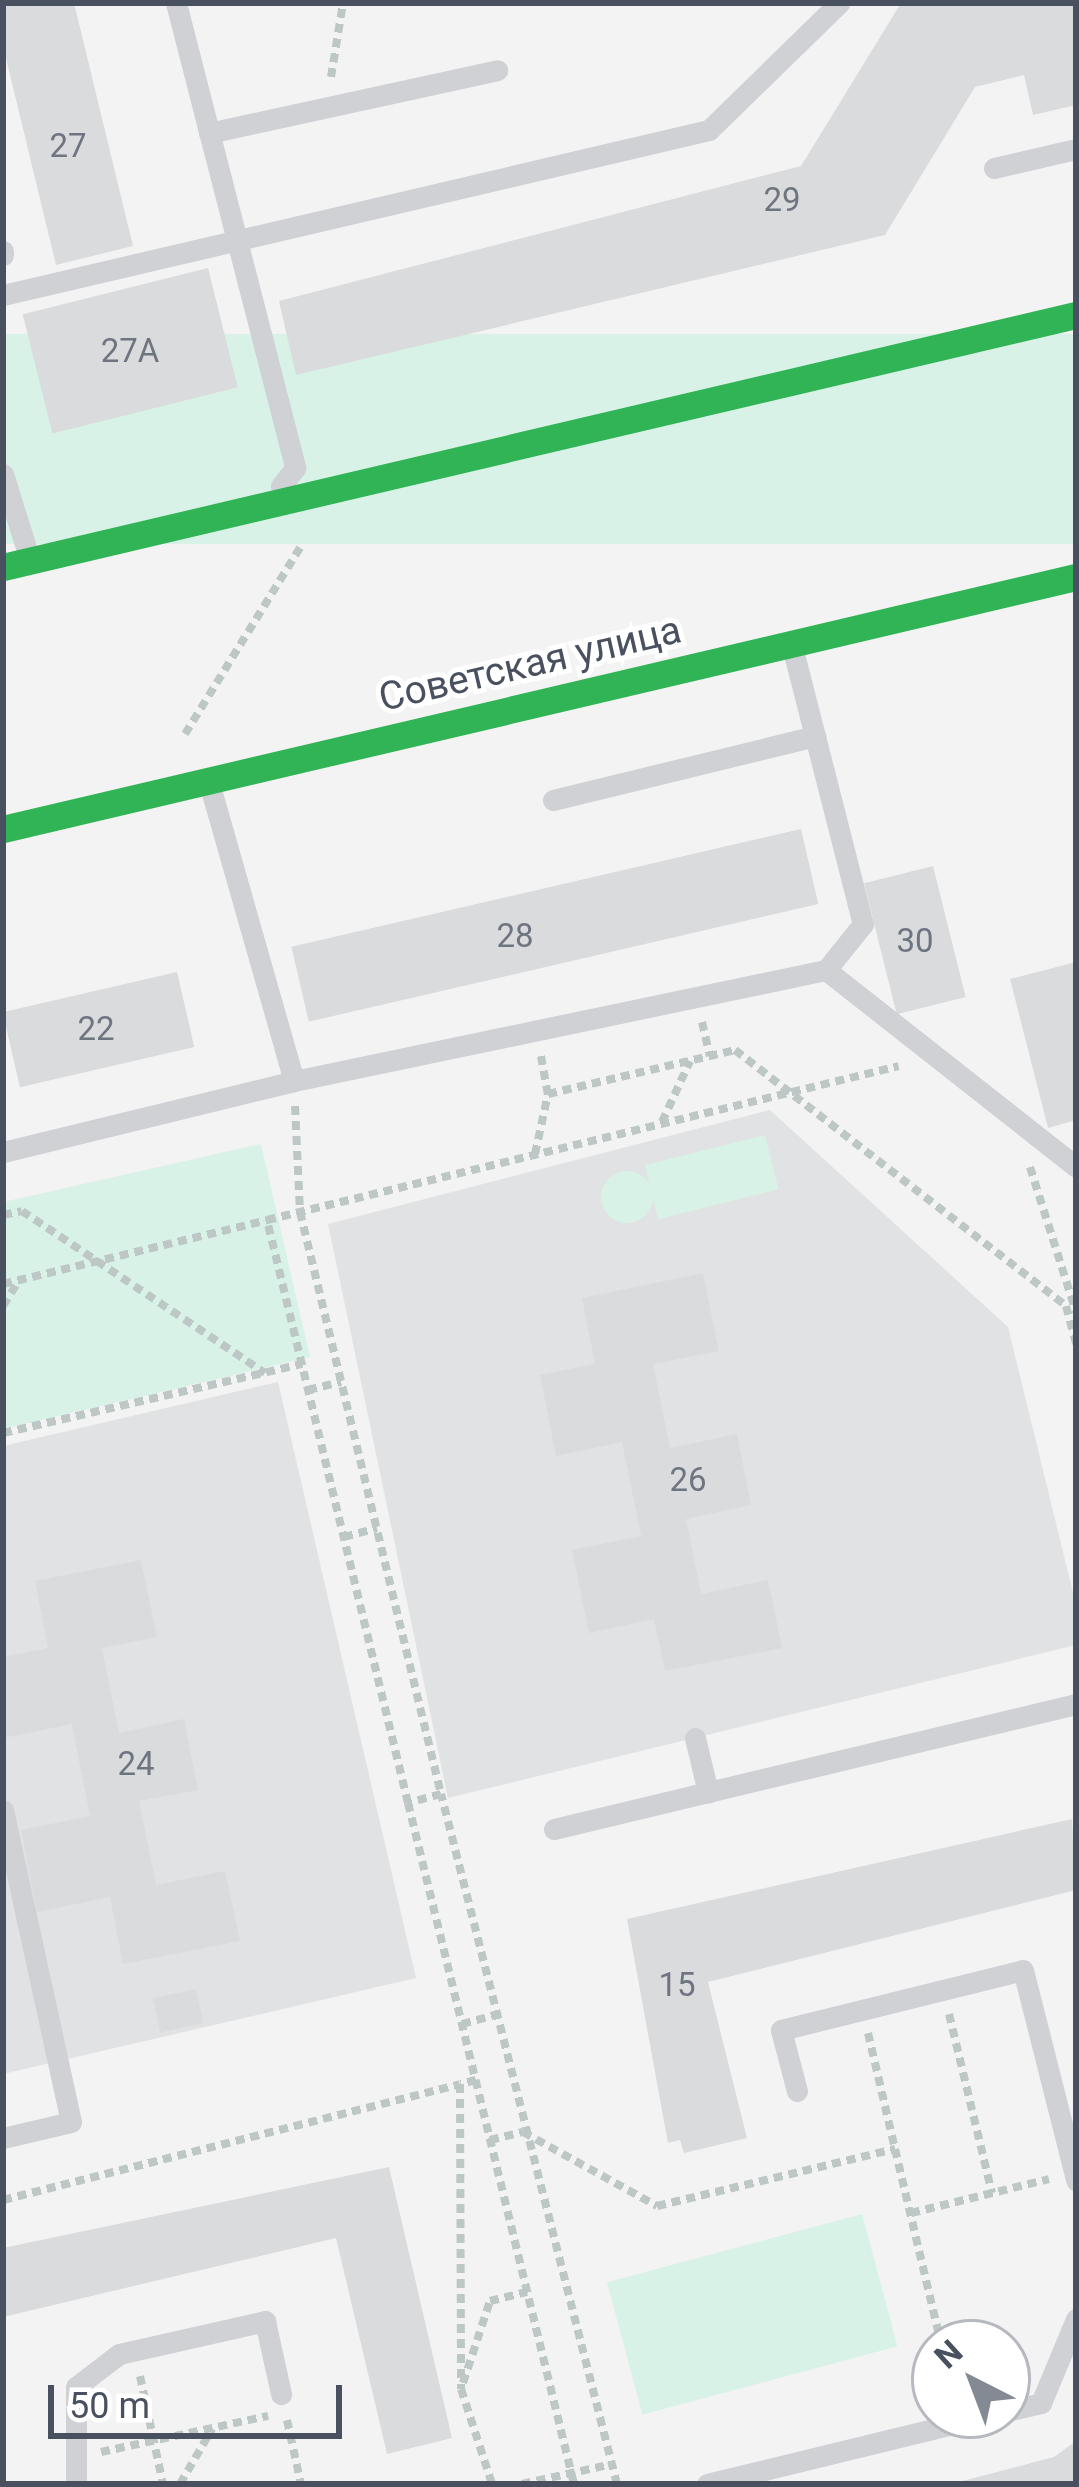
<!DOCTYPE html>
<html>
<head>
<meta charset="utf-8">
<style>
  body { margin:0 }
  #map { position:relative; width:1079px; height:2487px; overflow:hidden; background:#f3f3f3; font-family:Roboto,sans-serif }
  div>[style] { position:absolute }
  .education>* { inset:0; background:#e1e2e3 }
  .green>* { inset:0; background:#d8f2e7; transform-origin:0 0 }
  .round { border-radius:50% }
  .building>* { inset:0; background:#dadbdd; transform-origin:0 0 }
  .path>* { height:8px; margin-top:-4px; transform-origin:0; background:repeating-linear-gradient(90deg,#bcc7c6 0 9px,transparent 0 15px) }
  .lane>* { height:21px; margin:-10.5px; padding:0 10.5px; transform-origin:10.5px; border-radius:10.5px; background:#cfd1d4 }
  .fast>* { height:27px; margin:-13.5px; padding:0 13.5px; transform-origin:13.5px; border-radius:13.5px; background:#30b455 }
  span { translate:-50% -50%; white-space:nowrap; text-align:center; line-height:1.15; -webkit-text-stroke:10px #fff; paint-order:stroke }
  .number-label { font-size:33px; color:#6f7580 }
  .number-label span { -webkit-text-stroke-width:0 }
  .street-label { font-size:39px; color:#495160 }
  .frame { position:absolute; inset:0; border:6px solid #495160; pointer-events:none }
  .north { position:absolute; left:911px; top:2319px; width:120px; height:120px; box-sizing:border-box; background:#fff; border:3px solid #b6b9bf; border-radius:50%; rotate:318deg; font-size:33px; font-weight:700; line-height:48px; text-align:center; color:#495160 }
  .north::after { content:''; display:block; margin:auto; width:42px; height:54px; background:#848a93; clip-path:polygon(50% 0,100% 100%,50% 72%,0 100%) }
  .scale { position:absolute; left:48px; top:2385px; width:294px; height:54px; box-sizing:border-box; border:6px solid #495160; border-top:0; padding-left:15px; font-size:36px; line-height:42px; white-space:nowrap; color:#495160; -webkit-text-stroke:9px #fff; paint-order:stroke }
</style>
</head>
<body>
<div id="map">
  <div class="education">
    <i style="clip-path:polygon(770px 1110px,1008px 1327px,1076px 1605px,1076px 1645px,448px 1798px,328px 1224px)"></i>
    <i style="clip-path:polygon(278px 1382px,416px 1978px,3px 2074px,3px 1446px)"></i>
  </div>
  <div class="green">
    <i style="left:1076px;top:334px;width:210px;height:1105px;rotate:90deg"></i>
    <i style="left:765px;top:1135px;width:56px;height:124px;rotate:76deg"></i>
    <i style="clip-path:polygon(261px 1144px,310px 1357px,3px 1429px,3px 1202px)"></i>
    <i class="round" style="left:601px;top:1171px;width:52px;height:52px"></i>
    <i style="left:862px;top:2214px;width:137px;height:264px;rotate:75deg"></i>
  </div>
  <div class="building">
    <i style="clip-path:polygon(3px 3px,74px 3px,133px 246px,56px 265px,3px 46px)"></i>
    <i style="clip-path:polygon(901px 3px,1076px 3px,1076px 105px,1033px 115px,1024px 75px,975px 87px,885px 235px,296px 375px,279px 301px,801px 166px)"></i>
    <i style="left:208px;top:268px;width:123px;height:191px;rotate:76deg"></i>
    <i style="left:801px;top:829px;width:77px;height:523px;rotate:77deg"></i>
    <i style="left:933px;top:866px;width:135px;height:71px;rotate:76deg"></i>
    <i style="clip-path:polygon(1076px 962px,1076px 1120px,1048px 1128px,1010px 979px)"></i>
    <i style="left:177px;top:972px;width:77px;height:179px;rotate:77deg"></i>
    <i style="clip-path:polygon(703px 1273px,719px 1351px,653px 1364px,670px 1448px,737px 1434px,751px 1505px,686px 1519px,701px 1594px,768px 1580px,782px 1648px,665px 1671px,654px 1619px,589px 1633px,572px 1550px,641px 1536px,622px 1442px,556px 1456px,540px 1375px,595px 1364px,582px 1298px)"></i>
    <i style="clip-path:polygon(141px 1560px,157px 1637px,102px 1648px,119px 1733px,184px 1719px,198px 1790px,139px 1801px,156px 1885px,225px 1871px,240px 1941px,123px 1964px,110px 1897px,37px 1912px,21px 1830px,90px 1816px,72px 1724px,3px 1738px,3px 1657px,48px 1648px,35px 1581px)"></i>
    <i style="clip-path:polygon(1072px 1819px,1076px 1890px,708px 1982px,747px 2138px,684px 2153px,680px 2140px,668px 2143px,627px 1919px)"></i>
    <i style="left:196px;top:1989px;width:35px;height:44px;rotate:78deg"></i>
    <i style="clip-path:polygon(389px 2167px,452px 2438px,387px 2454px,336px 2238px,3px 2317px,3px 2248px)"></i>
    <i style="clip-path:polygon(1076px 2441px,1076px 2484px,951px 2484px,1054px 2457px)"></i>
  </div>
  <div class="path">
    <i style="left:331px;top:77px;width:75px;rotate:-80.8deg"></i>
    <i style="left:185px;top:734px;width:219px;rotate:-58.3deg"></i>
    <i style="left:702px;top:1022px;width:35px;rotate:77deg"></i>
    <i style="left:541px;top:1056px;width:39px;rotate:80deg"></i>
    <i style="left:295px;top:1106px;width:106px;rotate:87.3deg"></i>
    <i style="left:300px;top:1212px;width:599px;rotate:76.38deg"></i>
    <i style="left:662px;top:1122px;width:67px;rotate:-65.3deg"></i>
    <i style="left:535px;top:1154px;width:61px;rotate:-77.8deg"></i>
    <i style="left:548px;top:1094px;width:192px;rotate:-13.2deg"></i>
    <i style="left:735px;top:1050px;width:418px;rotate:37.7deg"></i>
    <i style="left:1066px;top:1306px;width:39px;rotate:75deg"></i>
    <i style="left:1030px;top:1167px;width:152px;rotate:72.4deg"></i>
    <i style="left:3px;top:1215px;width:19px;rotate:-12deg"></i>
    <i style="left:22px;top:1211px;width:292px;rotate:33.7deg"></i>
    <i style="left:3px;top:1284px;width:272px;rotate:-13.6deg"></i>
    <i style="left:3px;top:1306px;width:28px;rotate:-58deg"></i>
    <i style="left:308px;top:1390px;width:34px;rotate:-14deg"></i>
    <i style="left:3px;top:1433px;width:307px;rotate:-13deg"></i>
    <i style="left:344px;top:1537px;width:34px;rotate:-15deg"></i>
    <i style="left:408px;top:1803px;width:701px;rotate:76.3deg"></i>
    <i style="left:949px;top:2014px;width:184px;rotate:76.5deg"></i>
    <i style="left:462px;top:2024px;width:34px;rotate:-15deg"></i>
    <i style="left:868px;top:2033px;width:119px;rotate:76.9deg"></i>
    <i style="left:476px;top:2080px;width:16px;rotate:166deg"></i>
    <i style="left:460px;top:2084px;width:305px;rotate:89.8deg"></i>
    <i style="left:461px;top:2389px;width:100px;rotate:71.9deg"></i>
    <i style="left:490px;top:2140px;width:34px;rotate:-14deg"></i>
    <i style="left:523px;top:2132px;width:153px;rotate:28.9deg"></i>
    <i style="left:657px;top:2206px;width:245px;rotate:-13.5deg"></i>
    <i style="left:895px;top:2149px;width:199px;rotate:76.7deg"></i>
    <i style="left:3px;top:2200px;width:471px;rotate:-14.2deg"></i>
    <i style="left:911px;top:2213px;width:142px;rotate:-13.8deg"></i>
    <i style="left:140px;top:2376px;width:110px;rotate:78deg"></i>
    <i style="left:463px;top:2383px;width:86px;rotate:-71.8deg"></i>
    <i style="left:490px;top:2301px;width:38px;rotate:-14deg"></i>
    <i style="left:287px;top:2420px;width:66px;rotate:77.7deg"></i>
    <i style="left:101px;top:2452px;width:171px;rotate:-12.2deg"></i>
    <i style="left:180px;top:2484px;width:64px;rotate:-59.8deg"></i>
    <i style="left:522px;top:2484px;width:84px;rotate:-12.4deg"></i>
    <i style="left:617px;top:2484px;width:712px;rotate:-104.31deg"></i>
    <i style="left:441px;top:1794px;width:34px;rotate:165deg"></i>
    <i style="left:408px;top:1803px;width:600px;rotate:-103.6deg"></i>
    <i style="left:267px;top:1220px;width:650px;rotate:-13.69deg"></i>
  </div>
  <div class="lane">
    <i style="left:176px;top:3px;width:480px;rotate:75.6deg"></i>
    <i style="left:295px;top:468px;width:23px;rotate:128deg"></i>
    <i style="left:209px;top:133px;width:295px;rotate:-12.3deg"></i>
    <i style="left:994px;top:168px;width:84px;rotate:-13deg"></i>
    <i style="left:3px;top:251px;width:4px;rotate:90deg"></i>
    <i style="left:3px;top:295px;width:725px;rotate:-13.15deg"></i>
    <i style="left:709px;top:130px;width:182px;rotate:-44.3deg"></i>
    <i style="left:3px;top:474px;width:84px;rotate:72.6deg"></i>
    <i style="left:793px;top:650px;width:283px;rotate:75.7deg"></i>
    <i style="left:863px;top:924px;width:59px;rotate:128.8deg"></i>
    <i style="left:553px;top:800px;width:270px;rotate:-13.7deg"></i>
    <i style="left:294px;top:1081px;width:543px;rotate:-11.79deg"></i>
    <i style="left:826px;top:970px;width:318px;rotate:38.2deg"></i>
    <i style="left:3px;top:1152px;width:300px;rotate:-13.7deg"></i>
    <i style="left:294px;top:1081px;width:306px;rotate:-105.9deg"></i>
    <i style="left:695px;top:1738px;width:56px;rotate:76.5deg"></i>
    <i style="left:3px;top:1810px;width:319px;rotate:77.7deg"></i>
    <i style="left:71px;top:2122px;width:70px;rotate:166.8deg"></i>
    <i style="left:554px;top:1829px;width:537px;rotate:-13.47deg"></i>
    <i style="left:797px;top:2091px;width:63px;rotate:-104.7deg"></i>
    <i style="left:781px;top:2030px;width:249px;rotate:-13.9deg"></i>
    <i style="left:1023px;top:1970px;width:217px;rotate:75.8deg"></i>
    <i style="left:1007px;top:2411px;width:35px;rotate:-13deg"></i>
    <i style="left:1041px;top:2403px;width:91px;rotate:-67.4deg"></i>
    <i style="left:76px;top:2484px;width:97px;rotate:-90deg"></i>
    <i style="left:76px;top:2387px;width:54px;rotate:-37.5deg"></i>
    <i style="left:119px;top:2354px;width:150px;rotate:-12.7deg"></i>
    <i style="left:265px;top:2321px;width:75px;rotate:77.6deg"></i>
    <i style="left:707px;top:2484px;width:292px;rotate:-13.7deg"></i>
  </div>
  <div class="fast">
    <i style="left:3px;top:567px;width:1102px;rotate:-13.22deg"></i>
    <i style="left:3px;top:829px;width:1102px;rotate:-13.22deg"></i>
  </div>
  <div class="number-label">
    <span style="left:68px;top:146px">27</span>
    <span style="left:782px;top:200px">29</span>
    <span style="left:130px;top:351px">27А</span>
    <span style="left:515px;top:936px">28</span>
    <span style="left:915px;top:941px">30</span>
    <span style="left:96px;top:1029px">22</span>
    <span style="left:688px;top:1480px">26</span>
    <span style="left:136px;top:1764px">24</span>
    <span style="left:677px;top:1985px">15</span>
  </div>
  <div class="street-label">
    <span style="left:530px;top:664px;rotate:-13deg">Советская улица</span>
  </div>
  <div class="frame"></div>
  <div class="north">N</div>
  <div class="scale">50 m</div>
</div>
</body>
</html>
